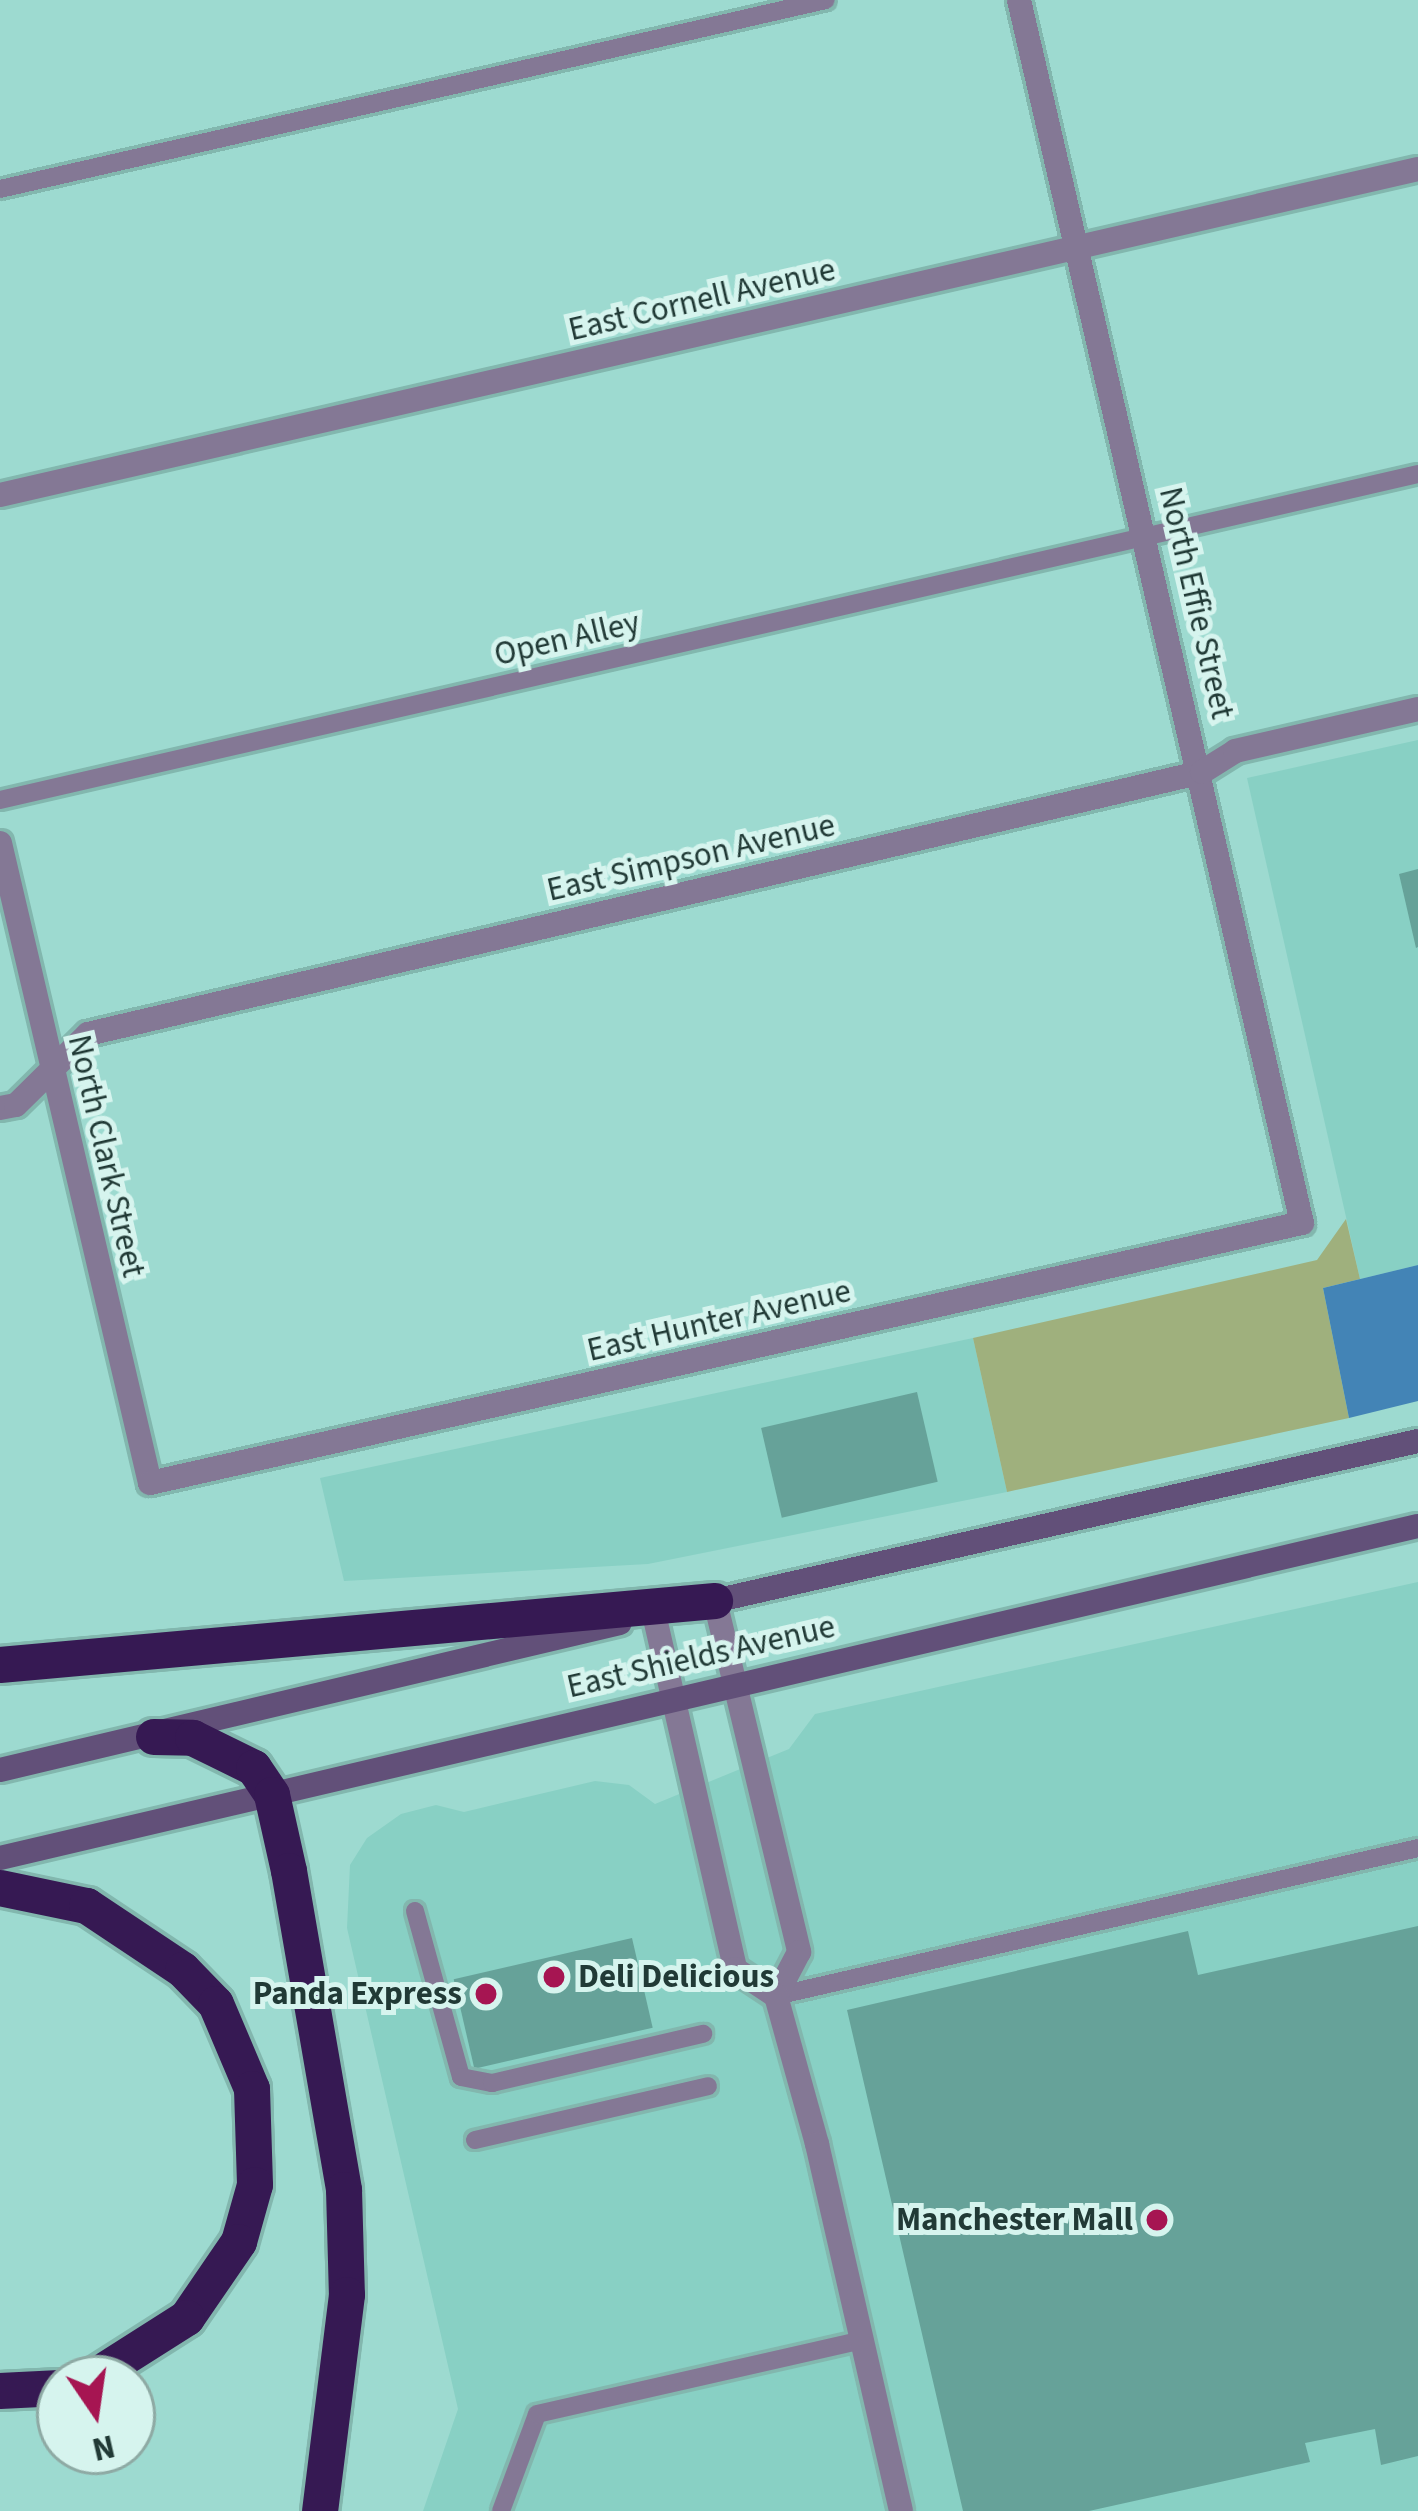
<!DOCTYPE html>
<html>
<head>
<meta charset="utf-8">
<style>
  body { margin:0 }
  #map { position:relative; width:1418px; height:2511px; overflow:hidden; background:#9ddad0; font-family:"Source Sans 3",sans-serif }
  div>[style] { position:absolute }
  .built>* { inset:0; background:#88d0c4 }
  .green>* { inset:0; background:#9fb07d }
  .water>* { inset:0; background:#4384b6 }
  .building>* { inset:0; background:#66a299; transform-origin:0 0 }
  .roads { filter:drop-shadow(3px 0 #82b7ae) drop-shadow(-3px 0 #82b7ae) drop-shadow(0 3px #82b7ae) drop-shadow(0 -3px #82b7ae) }
  .service>* { height:18px; margin:-9px; padding:0 9px; transform-origin:9px; border-radius:9px; background:#847895 }
  .minor>* { height:24px; margin:-12px; padding:0 12px; transform-origin:12px; border-radius:12px; background:#847895 }
  .secondary>* { height:24px; margin:-12px; padding:0 12px; transform-origin:12px; border-radius:12px; background:#625079 }
  .motorway>* { height:36px; margin:-18px; padding:0 18px; transform-origin:18px; border-radius:18px; background:#361953 }
  .dots>* { width:33px; height:33px; translate:-50% -50%; box-sizing:border-box; border:6px solid #d6f4ee; border-radius:50% }
  span { translate:-50% -50%; white-space:nowrap; text-align:center; line-height:1.15; -webkit-text-stroke:10px #d6f4ee; paint-order:stroke }
  .street-label { font-size:33px; color:#213a36 }
  .poi-label { font-size:33px; color:#213a36; font-weight:700 }
  .left { translate:0 -50%; text-align:left }
  .right { translate:-100% -50%; text-align:right }
  .north { position:absolute; left:36px; top:2355px; width:120px; height:120px; box-sizing:border-box; background:#d6f4ee; border:3px solid #8eaaa4; border-radius:50%; rotate:167deg; font-size:33px; font-weight:700; line-height:48px; text-align:center; color:#213a36 }
  .north::after { content:''; display:block; margin:auto; width:42px; height:54px; background:#a61552; clip-path:polygon(50% 0,100% 100%,50% 72%,0 100%) }
</style>
</head>
<body>
<div id="map">
  <div class="built">
    <i style="clip-path:polygon(1418px 740px,1418px 1265px,1360px 1279px,1247px 778px)"></i>
    <i style="clip-path:polygon(973px 1338px,1007px 1492px,648px 1564px,344px 1581px,320px 1478px)"></i>
    <i style="clip-path:polygon(1418px 1582px,1418px 2511px,423px 2511px,458px 2409px,347px 1928px,350px 1865px,367px 1838px,401px 1814px,436px 1805px,464px 1812px,595px 1781px,629px 1785px,655px 1804px,789px 1749px,815px 1714px)"></i>
  </div>
  <div class="green">
    <i style="clip-path:polygon(1346px 1219px,1360px 1279px,1323px 1288px,1349px 1418px,1007px 1492px,973px 1338px,1317px 1260px)"></i>
  </div>
  <div class="water">
    <i style="clip-path:polygon(1418px 1265px,1418px 1401px,1349px 1418px,1323px 1288px)"></i>
  </div>
  <div class="building">
    <i style="clip-path:polygon(1418px 869px,1418px 947px,1416px 948px,1399px 874px)"></i>
    <i style="left:917px;top:1392px;width:92px;height:160px;rotate:77deg"></i>
    <i style="clip-path:polygon(1418px 1926px,1418px 2456px,1381px 2465px,1375px 2429px,1305px 2443px,1310px 2462px,1089px 2511px,963px 2511px,847px 2010px,1188px 1931px,1198px 1975px)"></i>
    <i style="left:632px;top:1938px;width:92px;height:183px;rotate:77deg"></i>
  </div>
  <div class="roads">
    <div class="service">
      <i style="left:0;top:189px;width:847px;rotate:-12.89deg"></i>
      <i style="left:0;top:800px;width:1455px;rotate:-12.95deg"></i>
      <i style="left:415px;top:1911px;width:172px;rotate:74.5deg"></i>
      <i style="left:461px;top:2077px;width:32px;rotate:11deg"></i>
      <i style="left:492px;top:2083px;width:217px;rotate:-13.1deg"></i>
      <i style="left:776px;top:1996px;width:659px;rotate:-12.98deg"></i>
      <i style="left:475px;top:2140px;width:239px;rotate:-13deg"></i>
      <i style="left:501px;top:2511px;width:103px;rotate:-69.6deg"></i>
      <i style="left:537px;top:2414px;width:333px;rotate:-12.8deg"></i>
    </div>
    <div class="minor">
      <i style="left:0;top:495px;width:1455px;rotate:-12.95deg"></i>
      <i style="left:0;top:843px;width:657px;rotate:76.81deg"></i>
      <i style="left:150px;top:1483px;width:1181px;rotate:-12.72deg"></i>
      <i style="left:1302px;top:1223px;width:1255px;rotate:-103.03deg"></i>
      <i style="left:0;top:1108px;width:16px;rotate:-11deg"></i>
      <i style="left:16px;top:1105px;width:101px;rotate:-44.6deg"></i>
      <i style="left:88px;top:1034px;width:1144px;rotate:-13.23deg"></i>
      <i style="left:1202px;top:772px;width:39px;rotate:-32deg"></i>
      <i style="left:1235px;top:751px;width:188px;rotate:-12.9deg"></i>
      <i style="left:715px;top:1601px;width:361px;rotate:76.5deg"></i>
      <i style="left:799px;top:1952px;width:50px;rotate:117.6deg"></i>
      <i style="left:654px;top:1614px;width:364px;rotate:77.1deg"></i>
      <i style="left:735px;top:1969px;width:49px;rotate:33.4deg"></i>
      <i style="left:776px;top:1996px;width:154px;rotate:74.5deg"></i>
      <i style="left:817px;top:2144px;width:376px;rotate:77.1deg"></i>
    </div>
    <div class="secondary">
      <i style="left:701px;top:1604px;width:735px;rotate:-12.81deg"></i>
      <i style="left:0;top:1770px;width:637px;rotate:-13.34deg"></i>
      <i style="left:0;top:1858px;width:1456px;rotate:-13.18deg"></i>
    </div>
    <div class="motorway">
      <i style="left:0;top:1665px;width:718px;rotate:-5.11deg"></i>
      <i style="left:154px;top:1737px;width:39px;rotate:1deg"></i>
      <i style="left:193px;top:1738px;width:68px;rotate:26.2deg"></i>
      <i style="left:254px;top:1768px;width:32px;rotate:56deg"></i>
      <i style="left:272px;top:1795px;width:78px;rotate:77.4deg"></i>
      <i style="left:289px;top:1871px;width:324px;rotate:80.2deg"></i>
      <i style="left:344px;top:2190px;width:105px;rotate:88.4deg"></i>
      <i style="left:347px;top:2295px;width:218px;rotate:97.1deg"></i>
      <i style="left:0;top:1888px;width:89px;rotate:11.7deg"></i>
      <i style="left:87px;top:1906px;width:115px;rotate:33.7deg"></i>
      <i style="left:183px;top:1970px;width:47px;rotate:45.9deg"></i>
      <i style="left:216px;top:2004px;width:92px;rotate:67deg"></i>
      <i style="left:252px;top:2089px;width:96px;rotate:88.2deg"></i>
      <i style="left:255px;top:2185px;width:59px;rotate:105.7deg"></i>
      <i style="left:239px;top:2242px;width:92px;rotate:124.4deg"></i>
      <i style="left:187px;top:2318px;width:114px;rotate:147.6deg"></i>
      <i style="left:0;top:2391px;width:60px;rotate:-2.9deg"></i>
    </div>
  </div>
  <div class="dots">
    <i style="left:554px;top:1977px;background:#a61552"></i>
    <i style="left:486px;top:1994px;background:#a61552"></i>
    <i style="left:1157px;top:2220px;background:#a61552"></i>
  </div>
  <div class="street-label">
    <span style="left:702px;top:300px;rotate:-13deg">East Cornell Avenue</span>
    <span style="left:1196px;top:603px;rotate:77deg">North Effie Street</span>
    <span style="left:567px;top:639px;rotate:-13deg">Open Alley</span>
    <span style="left:691px;top:858px;rotate:-13deg">East Simpson Avenue</span>
    <span style="left:106px;top:1156px;rotate:77deg">North Clark Street</span>
    <span style="left:719px;top:1321px;rotate:-13deg">East Hunter Avenue</span>
    <span style="left:701px;top:1657px;rotate:-13deg">East Shields Avenue</span>
  </div>
  <div class="poi-label">
    <span class="left" style="left:578px;top:1977px">Deli Delicious</span>
    <span class="right" style="left:462px;top:1994px">Panda Express</span>
    <span class="right" style="left:1133px;top:2220px">Manchester Mall</span>
  </div>
  <div class="north">N</div>
</div>
</body>
</html>
